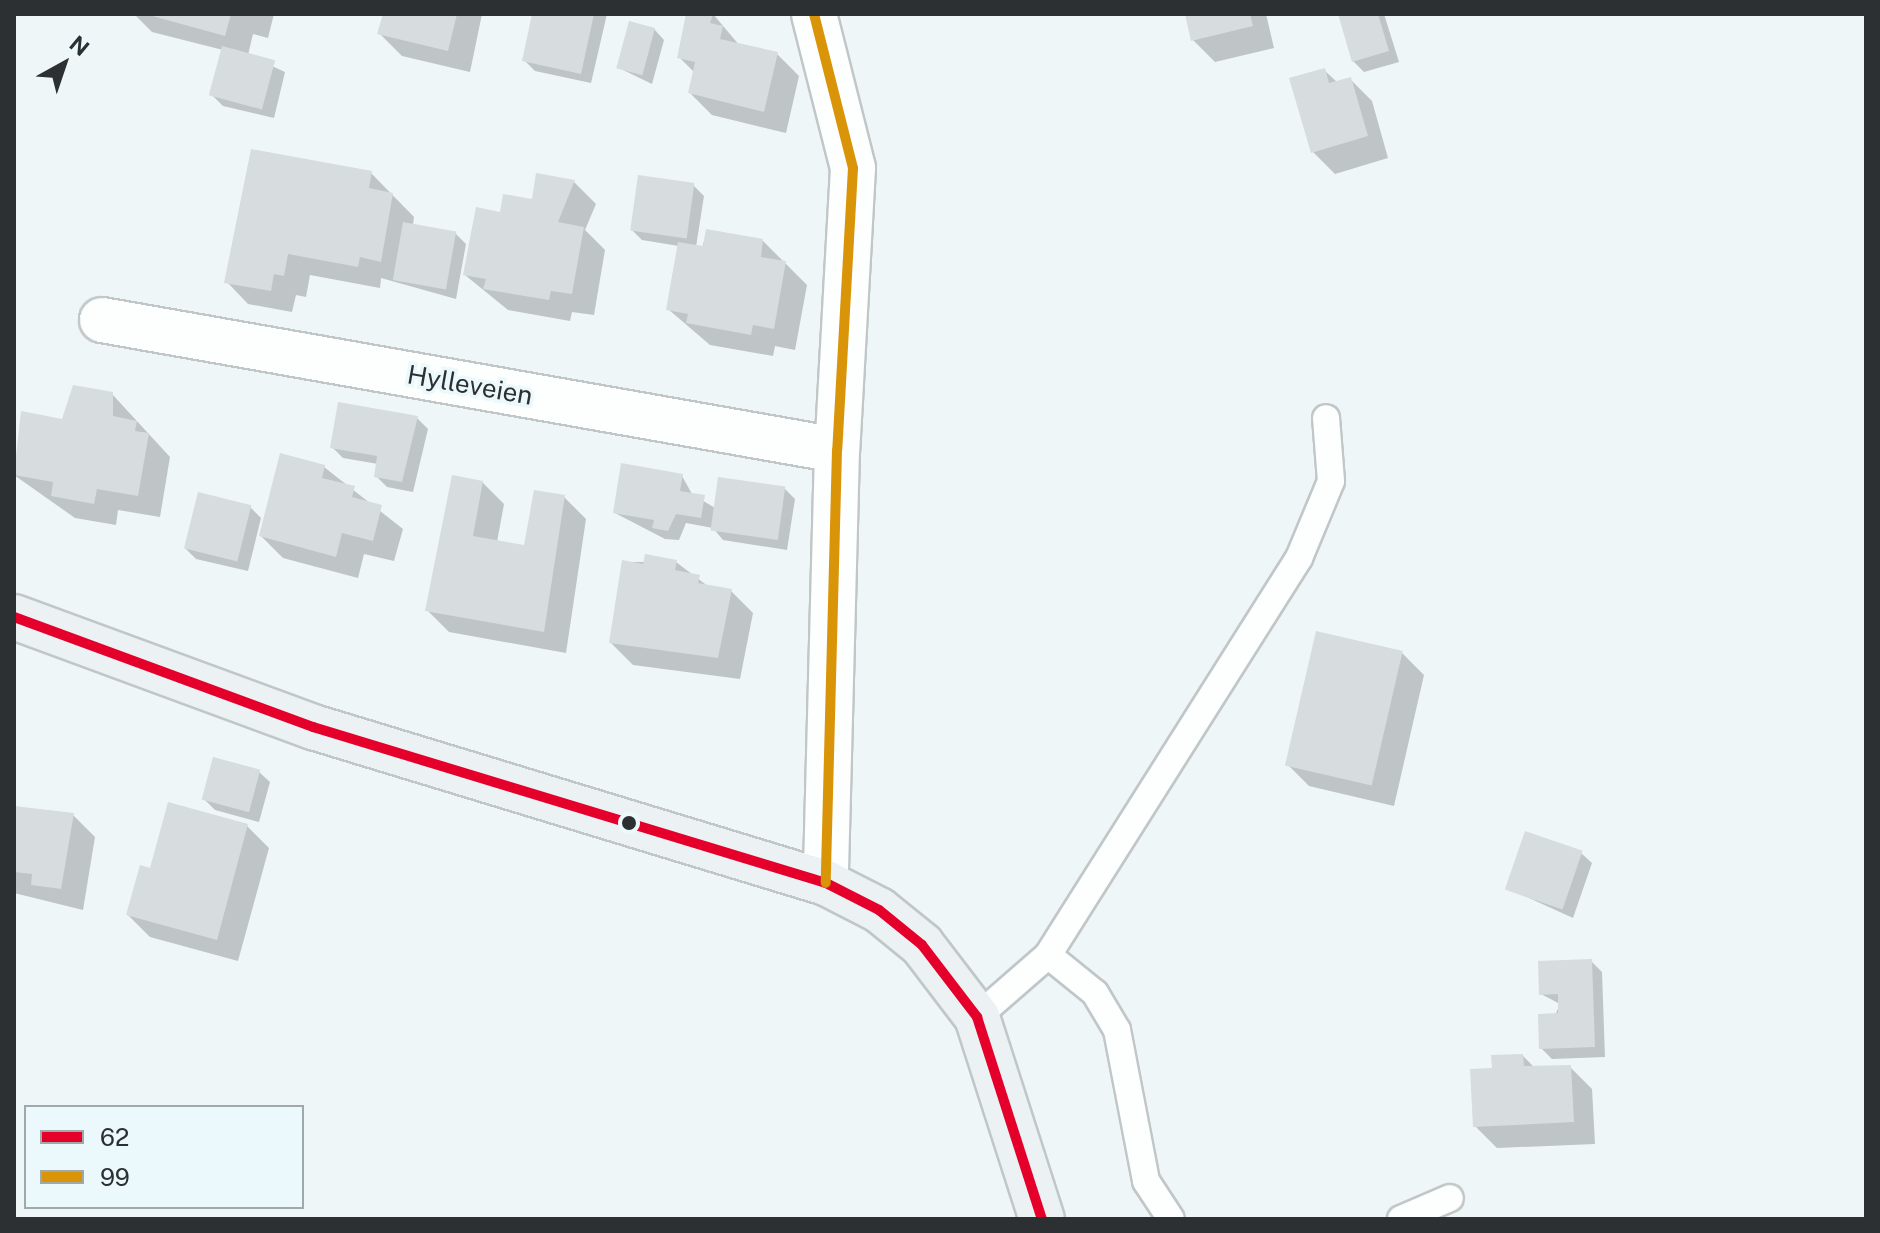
<!DOCTYPE html>
<html>
<head>
<meta charset="utf-8">
<style>
  body { margin:0 }
  #map { position:relative; width:1880px; height:1233px; overflow:hidden; background:#eff6f8; font-family:"Public Sans",sans-serif }
  div>[style] { position:absolute }
  .shadow>* { inset:0; background:#0003 }
  .building>* { inset:0; background:#d7dcde; transform-origin:0 0 }
  .roads { filter:drop-shadow(2px 0 #c1c7c8) drop-shadow(-2px 0 #c1c7c8) drop-shadow(0 2px #c1c7c8) drop-shadow(0 -2px #c1c7c8) }
  .lane>* { height:26px; margin:-13px; padding:0 13px; transform-origin:13px; border-radius:13px; background:#fdfefe }
  .street>* { height:44px; margin:-22px; padding:0 22px; transform-origin:22px; border-radius:22px; background:#fdfefe }
  .secondary>* { height:44px; margin:-22px; padding:0 22px; transform-origin:22px; border-radius:22px; background:#ecf2f3 }
  .bus-1>* { height:10px; margin:-5px; padding:0 5px; transform-origin:5px; border-radius:5px; background:#e4002b }
  .bus-2>* { height:10px; margin:-5px; padding:0 5px; transform-origin:5px; border-radius:5px; background:#d99408 }
  .dots>* { width:22px; height:22px; translate:-50% -50%; box-sizing:border-box; border:4px solid #ebf8fc; border-radius:50% }
  span { translate:-50% -50%; white-space:nowrap; text-align:center; line-height:1.15; -webkit-text-stroke:7px #ebf8fc; paint-order:stroke }
  .street-label { font-size:26px; color:#2c3032 }
  .frame { position:absolute; inset:0; border:16px solid #2c3032; pointer-events:none }
  .legend { position:absolute; left:24px; top:1105px; width:280px; height:104px; box-sizing:border-box; background:#ebf8fc; border:2px solid #9fa8ab; margin:0; padding:10px 14px; list-style:none; font-size:24px; color:#2c3032 }
  .legend li { display:flex; align-items:center; gap:16px; height:40px }
  .legend b { width:40px; border:2px solid #9fa8ab }
  .north { position:absolute; left:24px; top:24px; width:80px; height:80px; -webkit-text-stroke:6px #ebf8fc; paint-order:stroke; rotate:40deg; font-size:22px; font-weight:700; line-height:32px; text-align:center; color:#2c3032 }
  .north::after { content:''; display:block; margin:auto; width:28px; height:36px; background:#2c3032; clip-path:polygon(50% 0,100% 100%,50% 72%,0 100%) }
</style>
</head>
<body>
<div id="map">
  <div class="shadow">
    <i style="clip-path:polygon(134px 14px,274px 14px,268px 38px,253px 34px,248px 55px,285px 72px,274px 118px,223px 106px,212px 95px,223px 50px,152px 32px)"></i>
    <i style="clip-path:polygon(385px 14px,482px 14px,470px 72px,402px 56px,380px 34px)"></i>
    <i style="clip-path:polygon(534px 14px,607px 14px,591px 83px,535px 71px,524px 60px)"></i>
    <i style="clip-path:polygon(688px 14px,713px 14px,740px 46px,777px 54px,799px 76px,786px 133px,712px 115px,690px 93px,694px 72px,679px 57px)"></i>
    <i style="clip-path:polygon(1187px 14px,1266px 14px,1274px 48px,1215px 62px,1193px 40px)"></i>
    <i style="clip-path:polygon(1340px 14px,1384px 14px,1399px 62px,1364px 72px,1353px 61px)"></i>
    <i style="clip-path:polygon(654px 29px,664px 40px,652px 84px,619px 68px)"></i>
    <i style="clip-path:polygon(1324px 70px,1338px 83px,1350px 79px,1372px 101px,1388px 158px,1335px 174px,1313px 152px)"></i>
    <i style="clip-path:polygon(371px 173px,414px 217px,413px 225px,455px 233px,466px 244px,456px 299px,381px 278px,380px 288px,310px 275px,306px 297px,296px 295px,292px 312px,248px 304px,227px 282px)"></i>
    <i style="clip-path:polygon(538px 175px,574px 182px,596px 204px,585px 230px,605px 250px,594px 315px,572px 312px,570px 321px,508px 310px,465px 275px,502px 214px,533px 202px)"></i>
    <i style="clip-path:polygon(693px 185px,704px 196px,696px 247px,702px 248px,707px 231px,763px 241px,807px 285px,795px 350px,775px 346px,773px 356px,710px 345px,668px 309px,679px 246px,642px 240px,631px 229px)"></i>
    <i style="clip-path:polygon(112px 394px,170px 457px,160px 517px,118px 510px,116px 525px,75px 518px,14px 475px,23px 414px,63px 421px)"></i>
    <i style="clip-path:polygon(417px 418px,428px 429px,413px 492px,387px 487px,376px 476px,378px 464px,343px 458px,332px 447px)"></i>
    <i style="clip-path:polygon(324px 467px,403px 529px,394px 561px,364px 554px,358px 578px,283px 558px,261px 536px)"></i>
    <i style="clip-path:polygon(682px 476px,692px 494px,715px 508px,784px 488px,795px 499px,787px 550px,723px 540px,713px 528px,686px 523px,679px 540px,665px 539px,615px 513px)"></i>
    <i style="clip-path:polygon(482px 482px,504px 504px,497px 542px,526px 547px,564px 497px,586px 519px,566px 653px,449px 632px,427px 610px)"></i>
    <i style="clip-path:polygon(250px 507px,261px 518px,248px 571px,196px 559px,185px 548px)"></i>
    <i style="clip-path:polygon(624px 562px,676px 562px,709px 587px,731px 591px,753px 613px,740px 679px,633px 665px,611px 643px)"></i>
    <i style="clip-path:polygon(1402px 653px,1424px 675px,1394px 806px,1309px 786px,1287px 764px)"></i>
    <i style="clip-path:polygon(259px 772px,270px 782px,259px 822px,215px 810px,204px 799px)"></i>
    <i style="clip-path:polygon(14px 808px,73px 815px,95px 837px,83px 910px,14px 893px)"></i>
    <i style="clip-path:polygon(247px 826px,269px 848px,238px 961px,150px 937px,128px 915px,152px 870px)"></i>
    <i style="clip-path:polygon(1581px 853px,1592px 863px,1573px 918px,1507px 888px)"></i>
    <i style="clip-path:polygon(1591px 961px,1602px 972px,1605px 1057px,1552px 1059px,1541px 1048px,1560px 1004px,1541px 994px)"></i>
    <i style="clip-path:polygon(1523px 1056px,1535px 1068px,1570px 1067px,1592px 1089px,1595px 1144px,1497px 1148px,1475px 1126px,1494px 1070px)"></i>
  </div>
  <div class="building">
    <i style="clip-path:polygon(145px 14px,231px 14px,225px 36px)"></i>
    <i style="clip-path:polygon(383px 14px,457px 14px,448px 51px,377px 34px)"></i>
    <i style="clip-path:polygon(532px 14px,594px 14px,581px 74px,522px 61px)"></i>
    <i style="clip-path:polygon(686px 14px,713px 14px,710px 23px,723px 26px,720px 39px,778px 52px,764px 112px,688px 93px,695px 62px,677px 58px)"></i>
    <i style="clip-path:polygon(1185px 14px,1250px 14px,1253px 26px,1191px 41px)"></i>
    <i style="clip-path:polygon(1338px 14px,1378px 14px,1389px 51px,1352px 62px)"></i>
    <i style="left:629px;top:21px;width:27px;height:49px;rotate:15deg"></i>
    <i style="left:222px;top:46px;width:55px;height:51px;rotate:15deg"></i>
    <i style="clip-path:polygon(1325px 68px,1329px 83px,1351px 77px,1368px 136px,1311px 153px,1289px 78px)"></i>
    <i style="clip-path:polygon(251px 149px,372px 171px,369px 188px,393px 193px,381px 262px,360px 257px,358px 267px,288px 254px,284px 276px,274px 274px,271px 291px,224px 283px)"></i>
    <i style="clip-path:polygon(536px 173px,575px 180px,558px 222px,584px 227px,572px 294px,551px 291px,549px 300px,483px 289px,486px 279px,463px 275px,476px 207px,500px 212px,503px 194px,532px 199px)"></i>
    <i style="left:638px;top:175px;width:57px;height:56px;rotate:8deg"></i>
    <i style="left:403px;top:222px;width:54px;height:59px;rotate:10deg"></i>
    <i style="clip-path:polygon(706px 229px,763px 239px,761px 257px,786px 261px,774px 329px,753px 325px,751px 335px,686px 323px,688px 314px,666px 310px,678px 242px,703px 246px)"></i>
    <i style="clip-path:polygon(73px 385px,113px 392px,113px 416px,137px 421px,135px 431px,149px 433px,138px 496px,97px 489px,94px 504px,51px 496px,53px 482px,14px 475px,21px 411px,62px 419px)"></i>
    <i style="clip-path:polygon(338px 402px,418px 416px,402px 482px,374px 477px,377px 456px,330px 448px)"></i>
    <i style="clip-path:polygon(280px 453px,325px 465px,322px 478px,355px 486px,352px 497px,382px 505px,373px 541px,342px 533px,336px 557px,259px 536px)"></i>
    <i style="clip-path:polygon(621px 463px,683px 474px,680px 491px,705px 495px,701px 518px,676px 514px,668px 531px,652px 528px,654px 520px,613px 513px)"></i>
    <i style="clip-path:polygon(452px 475px,483px 481px,473px 536px,524px 545px,534px 490px,565px 495px,544px 632px,425px 611px)"></i>
    <i style="left:718px;top:477px;width:68px;height:54px;rotate:8deg"></i>
    <i style="left:198px;top:492px;width:55px;height:58px;rotate:14deg"></i>
    <i style="clip-path:polygon(645px 554px,677px 560px,675px 570px,700px 575px,698px 583px,732px 589px,718px 658px,609px 643px,622px 560px,643px 564px)"></i>
    <i style="left:1316px;top:631px;width:89px;height:138px;rotate:13deg"></i>
    <i style="left:213px;top:757px;width:49px;height:44px;rotate:15deg"></i>
    <i style="clip-path:polygon(168px 802px,248px 824px,217px 940px,126px 915px,140px 865px,150px 868px)"></i>
    <i style="clip-path:polygon(14px 806px,74px 813px,61px 889px,31px 885px,32px 874px,14px 872px)"></i>
    <i style="left:1525px;top:831px;width:61px;height:62px;rotate:19deg"></i>
    <i style="clip-path:polygon(1592px 959px,1595px 1047px,1539px 1049px,1538px 1014px,1558px 1013px,1558px 994px,1539px 995px,1538px 961px)"></i>
    <i style="clip-path:polygon(1523px 1054px,1524px 1066px,1571px 1065px,1574px 1122px,1473px 1127px,1470px 1069px,1492px 1068px,1491px 1055px)"></i>
  </div>
  <div class="roads">
    <div class="lane">
      <i style="left:1048px;top:955px;width:60px;rotate:39deg"></i>
      <i style="left:1095px;top:993px;width:43px;rotate:59.3deg"></i>
      <i style="left:1117px;top:1030px;width:154px;rotate:79.1deg"></i>
      <i style="left:1146px;top:1181px;width:45px;rotate:56.7deg"></i>
      <i style="left:977px;top:1017px;width:94px;rotate:-41.1deg"></i>
      <i style="left:1048px;top:955px;width:470px;rotate:-57.7deg"></i>
      <i style="left:1299px;top:558px;width:83px;rotate:-67.4deg"></i>
      <i style="left:1331px;top:481px;width:63px;rotate:-94.5deg"></i>
      <i style="left:1401px;top:1219px;width:53px;rotate:-23.2deg"></i>
    </div>
    <div class="street">
      <i style="left:814px;top:14px;width:159px;rotate:75.8deg"></i>
      <i style="left:853px;top:168px;width:282px;rotate:93.2deg"></i>
      <i style="left:837px;top:450px;width:433px;rotate:91.5deg"></i>
      <i style="left:102px;top:320px;width:746px;rotate:10.03deg"></i>
    </div>
    <div class="secondary">
      <i style="left:14px;top:617px;width:319px;rotate:20.2deg"></i>
      <i style="left:313px;top:727px;width:536px;rotate:16.91deg"></i>
      <i style="left:826px;top:883px;width:59px;rotate:27deg"></i>
      <i style="left:879px;top:910px;width:55px;rotate:39.1deg"></i>
      <i style="left:922px;top:945px;width:91px;rotate:52.6deg"></i>
      <i style="left:977px;top:1017px;width:212px;rotate:72.2deg"></i>
    </div>
  </div>
  <div class="bus-1">
    <i style="left:14px;top:617px;width:319px;rotate:20.2deg"></i>
    <i style="left:313px;top:727px;width:536px;rotate:16.91deg"></i>
    <i style="left:826px;top:883px;width:59px;rotate:27deg"></i>
    <i style="left:879px;top:910px;width:55px;rotate:39.1deg"></i>
    <i style="left:922px;top:945px;width:91px;rotate:52.6deg"></i>
    <i style="left:977px;top:1017px;width:212px;rotate:72.2deg"></i>
  </div>
  <div class="bus-2">
    <i style="left:814px;top:14px;width:159px;rotate:75.8deg"></i>
    <i style="left:853px;top:168px;width:282px;rotate:93.2deg"></i>
    <i style="left:837px;top:450px;width:433px;rotate:91.5deg"></i>
  </div>
  <div class="dots">
    <i style="left:629px;top:823px;background:#2c3032"></i>
  </div>
  <div class="street-label">
    <span style="left:470px;top:385px;rotate:10deg">Hylleveien</span>
  </div>
  <div class="frame"></div>
  <ul class="legend">
  <li><b style="height:10px;background:#e4002b"></b>62</li>
  <li><b style="height:10px;background:#d99408"></b>99</li>
  </ul>
  <div class="north">N</div>
</div>
</body>
</html>
